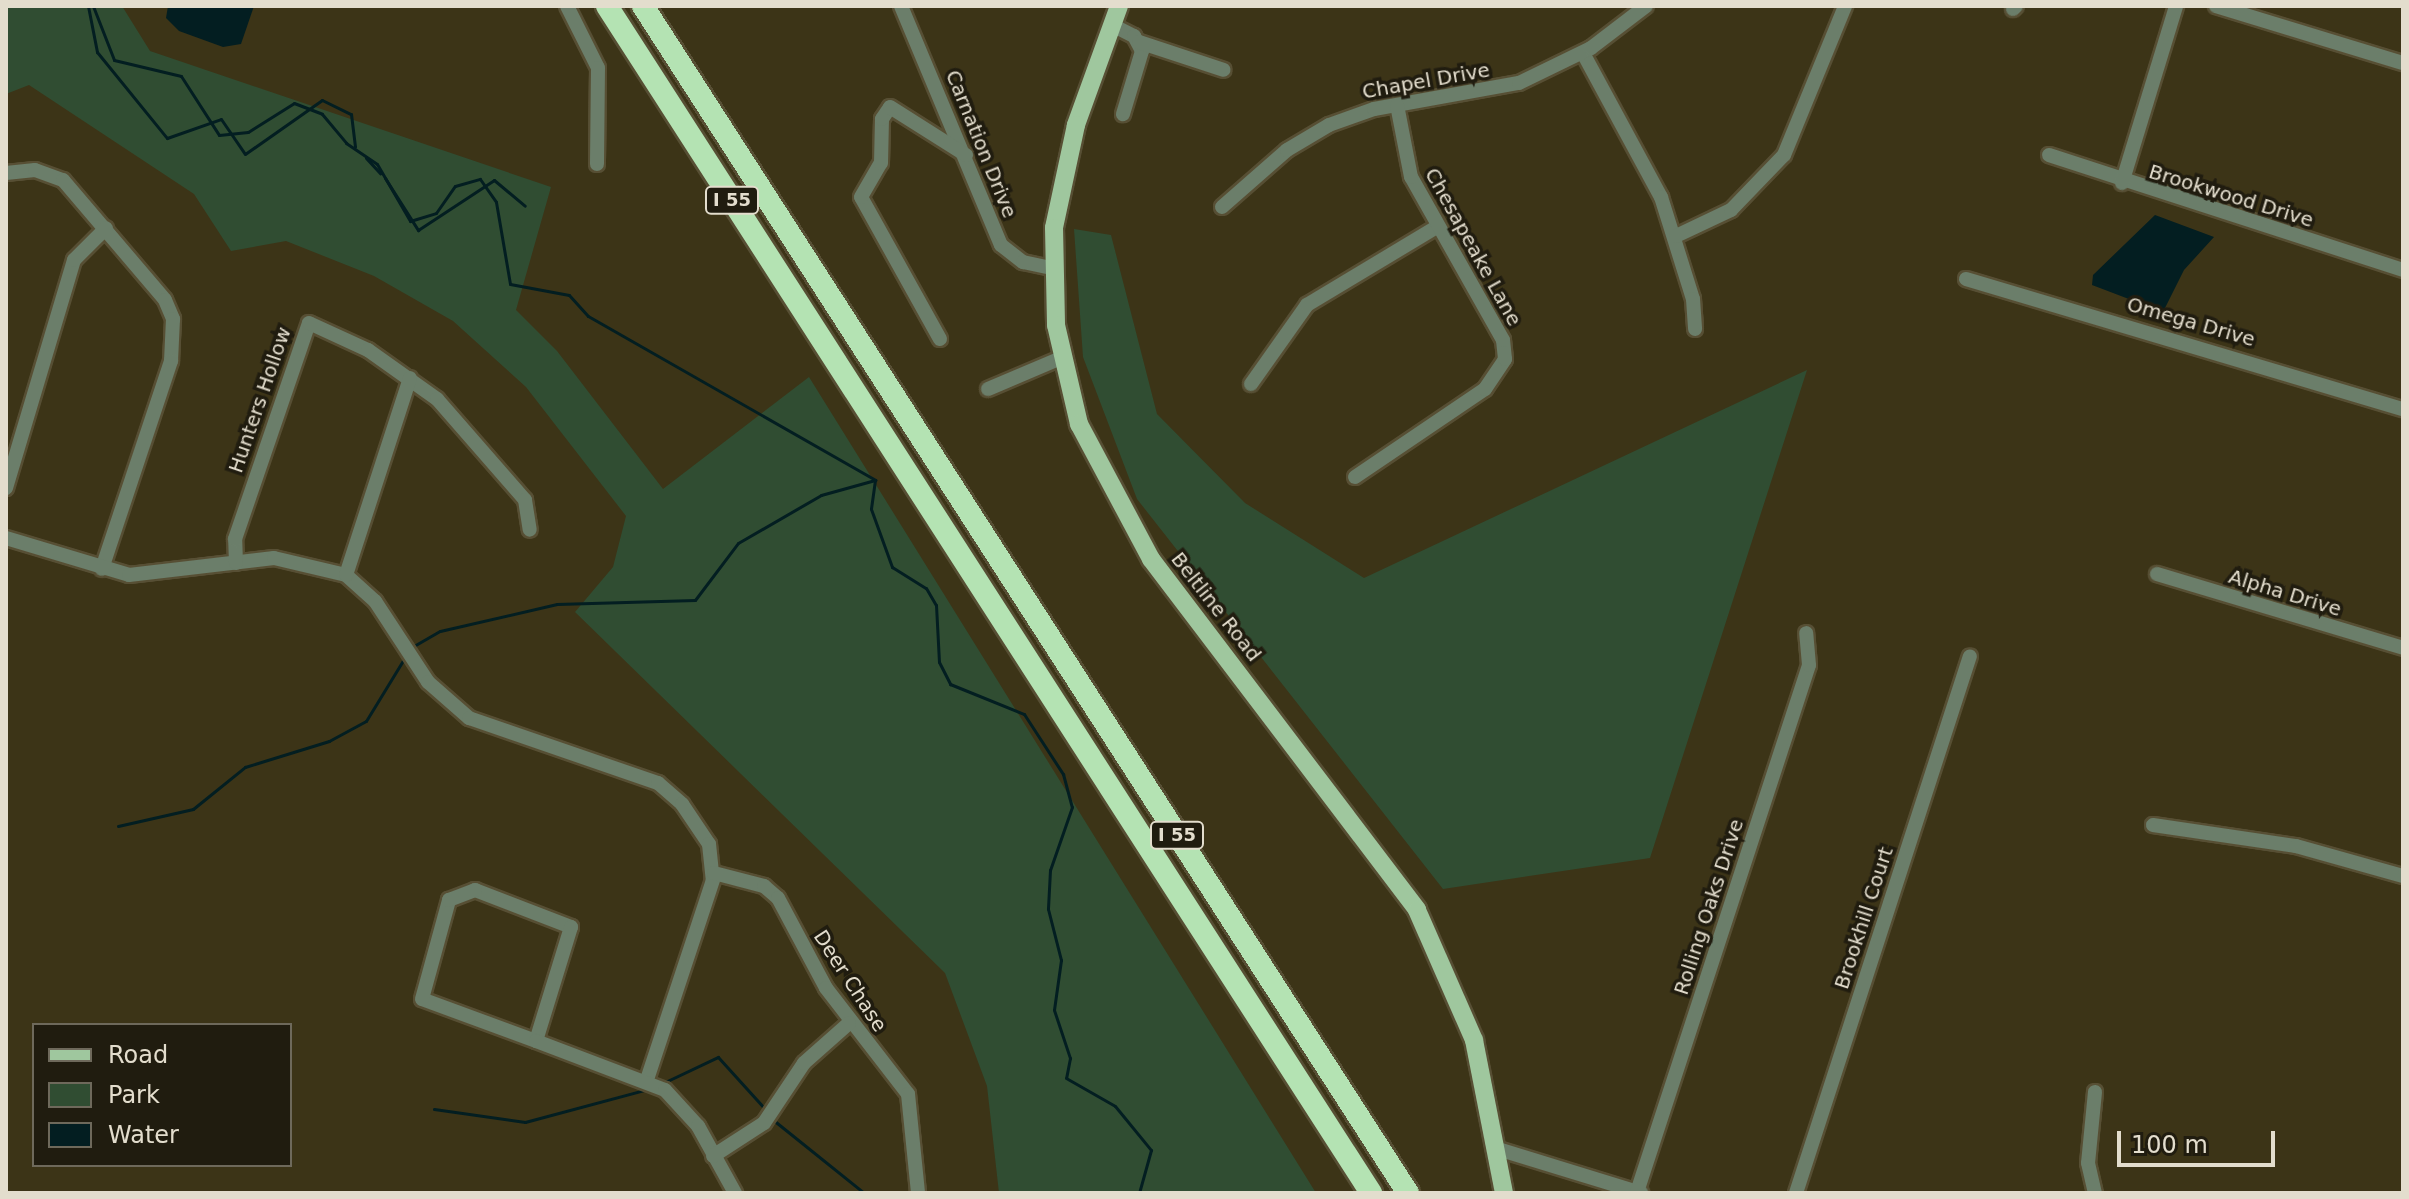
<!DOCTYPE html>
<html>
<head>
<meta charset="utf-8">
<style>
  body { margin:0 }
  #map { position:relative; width:2409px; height:1199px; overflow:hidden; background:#3c3417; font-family:"DejaVu Sans",sans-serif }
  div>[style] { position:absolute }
  .green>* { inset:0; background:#304d32 }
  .water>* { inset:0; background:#031e21 }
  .stream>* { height:3px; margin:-1.5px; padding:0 1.5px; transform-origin:1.5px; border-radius:1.5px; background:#031e21 }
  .roads { filter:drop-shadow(2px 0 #574f34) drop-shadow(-2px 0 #574f34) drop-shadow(0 2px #574f34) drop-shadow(0 -2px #574f34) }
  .minor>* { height:14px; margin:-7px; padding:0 7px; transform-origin:7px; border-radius:7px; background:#6b7e6a }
  .major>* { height:18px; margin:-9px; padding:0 9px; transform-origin:9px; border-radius:9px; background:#9fc79e }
  .highway>* { height:22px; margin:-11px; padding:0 11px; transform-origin:11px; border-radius:11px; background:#b4e3b3 }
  span { translate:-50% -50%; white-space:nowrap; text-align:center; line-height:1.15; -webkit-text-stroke:7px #201c0f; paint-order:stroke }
  .shield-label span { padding:2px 6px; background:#201c0f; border:2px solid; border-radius:6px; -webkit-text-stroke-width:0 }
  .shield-label { font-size:18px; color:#e3ddcd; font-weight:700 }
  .street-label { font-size:20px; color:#e3ddcd }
  .frame { position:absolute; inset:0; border:8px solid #e3ddcd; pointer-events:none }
  .legend { position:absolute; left:32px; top:1023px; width:260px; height:144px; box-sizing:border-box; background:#201c0f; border:2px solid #6e695b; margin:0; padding:10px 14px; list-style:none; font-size:24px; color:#e3ddcd }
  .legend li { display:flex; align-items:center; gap:16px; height:40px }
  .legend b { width:40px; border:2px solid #6e695b }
  .scale { position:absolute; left:2117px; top:1131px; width:158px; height:36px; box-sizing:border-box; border:4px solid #e3ddcd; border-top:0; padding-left:10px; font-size:24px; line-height:28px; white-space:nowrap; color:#e3ddcd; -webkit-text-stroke:6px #201c0f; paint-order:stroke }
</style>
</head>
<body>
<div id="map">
  <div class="green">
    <i style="clip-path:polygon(6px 6px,122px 6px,150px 51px,551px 187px,516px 310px,557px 351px,663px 489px,809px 377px,1316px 1193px,999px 1193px,987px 1086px,945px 973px,575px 612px,613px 567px,626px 516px,526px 387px,453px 321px,374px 276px,286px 241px,231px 251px,194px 194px,29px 85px,6px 94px)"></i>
    <i style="clip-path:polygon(1074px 229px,1111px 235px,1157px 414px,1245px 503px,1364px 578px,1807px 370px,1650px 858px,1443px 889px,1137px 499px,1083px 357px)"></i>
  </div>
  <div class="water">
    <i style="clip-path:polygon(168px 6px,254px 6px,241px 44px,223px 47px,179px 31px,166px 18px)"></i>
    <i style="clip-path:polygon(2155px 215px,2214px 237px,2184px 270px,2163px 312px,2092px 285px,2093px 275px)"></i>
  </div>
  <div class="stream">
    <i style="left:88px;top:6px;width:47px;rotate:78.9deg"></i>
    <i style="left:97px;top:52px;width:111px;rotate:50.9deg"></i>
    <i style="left:167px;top:138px;width:57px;rotate:-19.4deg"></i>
    <i style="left:221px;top:119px;width:42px;rotate:55.6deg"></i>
    <i style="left:245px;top:154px;width:94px;rotate:-35deg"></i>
    <i style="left:322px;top:100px;width:32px;rotate:26deg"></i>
    <i style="left:351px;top:114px;width:33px;rotate:83deg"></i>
    <i style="left:93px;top:6px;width:58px;rotate:68.7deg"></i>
    <i style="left:114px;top:60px;width:69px;rotate:13.4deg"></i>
    <i style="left:181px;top:76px;width:70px;rotate:57.2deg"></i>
    <i style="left:219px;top:135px;width:29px;rotate:-6deg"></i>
    <i style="left:248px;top:132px;width:54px;rotate:-32.2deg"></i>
    <i style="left:294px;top:103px;width:30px;rotate:21deg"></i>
    <i style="left:322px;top:114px;width:38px;rotate:50deg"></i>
    <i style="left:346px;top:143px;width:37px;rotate:34deg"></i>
    <i style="left:377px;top:164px;width:66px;rotate:59.9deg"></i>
    <i style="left:410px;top:221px;width:27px;rotate:-17deg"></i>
    <i style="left:436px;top:213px;width:33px;rotate:-55deg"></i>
    <i style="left:455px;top:186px;width:26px;rotate:-16deg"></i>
    <i style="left:480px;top:179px;width:28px;rotate:55deg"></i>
    <i style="left:496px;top:202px;width:83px;rotate:80.3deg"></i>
    <i style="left:510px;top:284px;width:60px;rotate:10.6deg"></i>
    <i style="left:569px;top:295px;width:28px;rotate:48deg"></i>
    <i style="left:588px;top:316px;width:331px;rotate:29.7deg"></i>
    <i style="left:366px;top:158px;width:21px;rotate:47deg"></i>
    <i style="left:385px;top:178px;width:62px;rotate:57.6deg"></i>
    <i style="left:418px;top:230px;width:91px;rotate:-33.3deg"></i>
    <i style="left:494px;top:180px;width:40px;rotate:40deg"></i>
    <i style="left:875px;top:480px;width:29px;rotate:98deg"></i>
    <i style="left:871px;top:509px;width:62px;rotate:70.1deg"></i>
    <i style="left:892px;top:567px;width:40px;rotate:32deg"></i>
    <i style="left:926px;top:588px;width:20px;rotate:60deg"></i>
    <i style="left:936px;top:605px;width:57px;rotate:87deg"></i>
    <i style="left:939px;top:662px;width:25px;rotate:63deg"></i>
    <i style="left:950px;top:684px;width:80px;rotate:22.1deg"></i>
    <i style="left:1024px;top:714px;width:72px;rotate:57deg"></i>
    <i style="left:1063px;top:774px;width:34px;rotate:75deg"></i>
    <i style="left:1072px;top:807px;width:67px;rotate:109.2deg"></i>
    <i style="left:1050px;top:870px;width:39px;rotate:93deg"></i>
    <i style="left:1048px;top:909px;width:53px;rotate:75.7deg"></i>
    <i style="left:1061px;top:960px;width:50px;rotate:98deg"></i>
    <i style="left:1054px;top:1010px;width:51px;rotate:71.6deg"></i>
    <i style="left:1070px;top:1058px;width:20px;rotate:101deg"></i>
    <i style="left:1066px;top:1078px;width:56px;rotate:29.7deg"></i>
    <i style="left:1115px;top:1106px;width:57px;rotate:50.7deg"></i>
    <i style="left:1151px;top:1150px;width:45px;rotate:105.6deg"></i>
    <i style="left:412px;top:647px;width:32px;rotate:-30deg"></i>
    <i style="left:440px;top:631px;width:120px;rotate:-13deg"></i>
    <i style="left:557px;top:604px;width:138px;rotate:-1.7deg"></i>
    <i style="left:695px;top:600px;width:71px;rotate:-53deg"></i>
    <i style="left:738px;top:543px;width:96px;rotate:-30deg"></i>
    <i style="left:821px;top:495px;width:56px;rotate:-15.5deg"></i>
    <i style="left:118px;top:826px;width:77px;rotate:-12.8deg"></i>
    <i style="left:193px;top:809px;width:67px;rotate:-38.9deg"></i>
    <i style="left:245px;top:767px;width:88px;rotate:-17.2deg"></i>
    <i style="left:329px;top:741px;width:42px;rotate:-28.4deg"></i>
    <i style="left:366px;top:721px;width:75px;rotate:-58.6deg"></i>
    <i style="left:663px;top:1083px;width:61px;rotate:-25.3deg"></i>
    <i style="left:718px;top:1057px;width:70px;rotate:47.9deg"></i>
    <i style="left:434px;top:1109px;width:92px;rotate:8.1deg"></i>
    <i style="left:525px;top:1122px;width:127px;rotate:-15deg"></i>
    <i style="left:772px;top:1119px;width:118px;rotate:38.8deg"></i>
  </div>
  <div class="roads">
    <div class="minor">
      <i style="left:567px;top:6px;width:69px;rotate:63.4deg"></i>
      <i style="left:598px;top:68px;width:96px;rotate:90.6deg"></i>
      <i style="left:901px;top:6px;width:259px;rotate:67.3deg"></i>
      <i style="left:1001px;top:245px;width:28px;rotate:38deg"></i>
      <i style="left:1023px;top:262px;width:30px;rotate:12deg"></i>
      <i style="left:2216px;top:6px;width:195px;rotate:17deg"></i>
      <i style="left:2013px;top:9px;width:4px;rotate:-45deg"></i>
      <i style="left:1112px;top:25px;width:25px;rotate:27deg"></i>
      <i style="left:1134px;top:36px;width:17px;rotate:62deg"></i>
      <i style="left:1142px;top:51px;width:66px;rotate:106.8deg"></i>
      <i style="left:1139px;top:42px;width:89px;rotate:18.2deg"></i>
      <i style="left:1583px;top:53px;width:164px;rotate:61.6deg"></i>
      <i style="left:1661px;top:197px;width:107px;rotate:72.6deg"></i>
      <i style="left:1693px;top:299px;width:30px;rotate:86deg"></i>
      <i style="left:2049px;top:155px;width:372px;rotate:18deg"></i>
      <i style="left:6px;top:173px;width:29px;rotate:-6deg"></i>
      <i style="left:35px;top:170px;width:30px;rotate:20deg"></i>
      <i style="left:63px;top:180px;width:157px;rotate:49.6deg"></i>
      <i style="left:165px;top:300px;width:21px;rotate:67deg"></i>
      <i style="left:173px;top:319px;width:42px;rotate:92.7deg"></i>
      <i style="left:171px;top:361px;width:219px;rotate:108.4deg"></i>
      <i style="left:2122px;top:183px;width:185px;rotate:-73deg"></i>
      <i style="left:1222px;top:207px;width:86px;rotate:-41.2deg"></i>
      <i style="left:1287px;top:150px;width:49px;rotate:-30.8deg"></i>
      <i style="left:1329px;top:125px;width:48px;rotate:-19.6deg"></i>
      <i style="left:1374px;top:109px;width:147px;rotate:-10.2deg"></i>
      <i style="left:1519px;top:83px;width:80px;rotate:-25.9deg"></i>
      <i style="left:1591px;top:48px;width:69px;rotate:-37.4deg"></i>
      <i style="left:1676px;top:236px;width:61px;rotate:-25.3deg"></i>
      <i style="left:1731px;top:210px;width:76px;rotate:-46.1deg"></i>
      <i style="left:1784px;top:155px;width:161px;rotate:-67.7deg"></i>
      <i style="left:1966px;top:279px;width:456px;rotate:16.6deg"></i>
      <i style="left:940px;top:339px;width:162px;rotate:-119.1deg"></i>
      <i style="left:861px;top:197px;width:39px;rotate:-60deg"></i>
      <i style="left:881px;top:163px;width:44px;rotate:-88.7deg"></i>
      <i style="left:882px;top:119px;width:14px;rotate:-56deg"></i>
      <i style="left:890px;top:107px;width:90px;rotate:32.3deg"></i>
      <i style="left:1251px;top:384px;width:97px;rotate:-54.7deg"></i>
      <i style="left:1307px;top:305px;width:152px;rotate:-31deg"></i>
      <i style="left:988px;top:389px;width:79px;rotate:-23deg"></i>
      <i style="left:1355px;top:477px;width:157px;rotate:-34.1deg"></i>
      <i style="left:1485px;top:389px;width:36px;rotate:-56deg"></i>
      <i style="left:1505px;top:359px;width:19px;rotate:-96deg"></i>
      <i style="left:1503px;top:340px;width:187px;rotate:-119.4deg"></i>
      <i style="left:1411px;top:177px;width:73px;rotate:-101deg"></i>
      <i style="left:6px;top:488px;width:238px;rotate:-73.4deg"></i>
      <i style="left:74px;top:260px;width:45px;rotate:-45deg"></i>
      <i style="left:6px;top:538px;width:128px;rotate:16.7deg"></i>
      <i style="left:129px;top:575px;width:146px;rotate:-6.7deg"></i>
      <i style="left:274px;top:558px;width:74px;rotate:13.3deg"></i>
      <i style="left:346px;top:575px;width:39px;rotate:42deg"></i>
      <i style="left:375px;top:601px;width:97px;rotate:56.8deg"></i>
      <i style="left:428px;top:682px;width:55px;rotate:41.3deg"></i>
      <i style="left:469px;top:718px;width:200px;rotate:19deg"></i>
      <i style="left:658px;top:783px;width:32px;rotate:41deg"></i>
      <i style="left:682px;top:804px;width:48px;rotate:56deg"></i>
      <i style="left:709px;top:844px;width:36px;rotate:84deg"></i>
      <i style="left:713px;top:880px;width:210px;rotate:108.3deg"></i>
      <i style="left:236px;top:563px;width:24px;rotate:-92deg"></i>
      <i style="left:235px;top:539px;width:228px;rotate:-71.1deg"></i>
      <i style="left:309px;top:323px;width:65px;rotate:24.6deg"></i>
      <i style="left:368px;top:350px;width:85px;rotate:35.4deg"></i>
      <i style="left:437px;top:399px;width:134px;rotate:48.9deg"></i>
      <i style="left:525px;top:500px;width:30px;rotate:81deg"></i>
      <i style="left:2157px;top:574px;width:257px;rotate:16.7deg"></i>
      <i style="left:346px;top:575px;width:207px;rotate:-72deg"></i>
      <i style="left:2153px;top:825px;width:145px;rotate:8.4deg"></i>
      <i style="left:2296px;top:846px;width:111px;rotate:15.7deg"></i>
      <i style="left:714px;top:873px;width:52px;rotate:14.6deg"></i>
      <i style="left:764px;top:886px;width:18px;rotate:41deg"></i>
      <i style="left:778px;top:898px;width:102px;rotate:61.9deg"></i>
      <i style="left:826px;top:988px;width:134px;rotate:52.3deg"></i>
      <i style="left:908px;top:1094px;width:100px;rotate:84.2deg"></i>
      <i style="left:475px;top:890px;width:103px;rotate:21.1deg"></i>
      <i style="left:571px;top:927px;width:119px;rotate:107.1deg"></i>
      <i style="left:536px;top:1041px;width:121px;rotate:-159.8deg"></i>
      <i style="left:422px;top:999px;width:103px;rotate:-74.7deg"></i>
      <i style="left:449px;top:900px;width:28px;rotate:-21deg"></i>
      <i style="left:536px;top:1041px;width:138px;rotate:20.8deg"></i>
      <i style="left:665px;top:1090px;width:49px;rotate:47.5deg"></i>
      <i style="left:698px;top:1126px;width:77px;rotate:61.1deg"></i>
      <i style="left:2095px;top:1092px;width:71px;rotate:95.6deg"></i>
      <i style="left:2088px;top:1163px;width:31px;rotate:77deg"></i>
      <i style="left:1498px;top:1149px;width:150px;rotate:17.1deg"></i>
      <i style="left:713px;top:1156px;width:61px;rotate:-32.9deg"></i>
      <i style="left:764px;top:1123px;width:72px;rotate:-56.3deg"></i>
      <i style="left:804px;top:1063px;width:60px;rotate:-41.6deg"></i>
      <i style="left:1637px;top:1192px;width:554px;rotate:-71.92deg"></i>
      <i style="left:1809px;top:665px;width:32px;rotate:-95deg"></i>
      <i style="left:1796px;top:1193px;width:564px;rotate:-72.05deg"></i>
    </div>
    <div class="major">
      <i style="left:1119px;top:6px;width:127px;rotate:109.9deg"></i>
      <i style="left:1076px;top:125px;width:105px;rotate:102.1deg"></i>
      <i style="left:1054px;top:228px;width:97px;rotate:88.8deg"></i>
      <i style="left:1056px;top:325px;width:102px;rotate:76.9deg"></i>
      <i style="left:1079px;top:424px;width:153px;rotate:61.9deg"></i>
      <i style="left:1151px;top:559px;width:440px;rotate:52.8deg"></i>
      <i style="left:1417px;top:910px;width:142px;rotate:66.3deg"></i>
      <i style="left:1474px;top:1040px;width:156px;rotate:78.9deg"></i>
    </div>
    <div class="highway">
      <i style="left:607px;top:6px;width:1412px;rotate:57.23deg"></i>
      <i style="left:643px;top:6px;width:1412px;rotate:57.2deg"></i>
    </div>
  </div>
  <div class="shield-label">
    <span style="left:732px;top:200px">I 55</span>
    <span style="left:1177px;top:835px">I 55</span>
  </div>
  <div class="street-label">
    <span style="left:1426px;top:81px;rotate:-10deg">Chapel Drive</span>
    <span style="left:981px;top:144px;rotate:68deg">Carnation Drive</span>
    <span style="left:2231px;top:196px;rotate:17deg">Brookwood Drive</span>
    <span style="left:1473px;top:247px;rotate:61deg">Chesapeake Lane</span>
    <span style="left:2191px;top:322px;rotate:16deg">Omega Drive</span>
    <span style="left:260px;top:400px;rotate:-71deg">Hunters Hollow</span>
    <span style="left:2285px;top:593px;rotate:17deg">Alpha Drive</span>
    <span style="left:1216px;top:607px;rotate:52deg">Beltline Road</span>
    <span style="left:1709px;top:907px;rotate:-72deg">Rolling Oaks Drive</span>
    <span style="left:1864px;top:918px;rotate:-72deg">Brookhill Court</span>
    <span style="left:850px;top:981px;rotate:57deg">Deer Chase</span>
  </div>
  <div class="frame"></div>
  <ul class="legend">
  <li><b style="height:10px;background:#9fc79e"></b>Road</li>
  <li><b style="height:22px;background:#304d32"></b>Park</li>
  <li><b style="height:22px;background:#031e21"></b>Water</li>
  </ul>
  <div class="scale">100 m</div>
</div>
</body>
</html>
